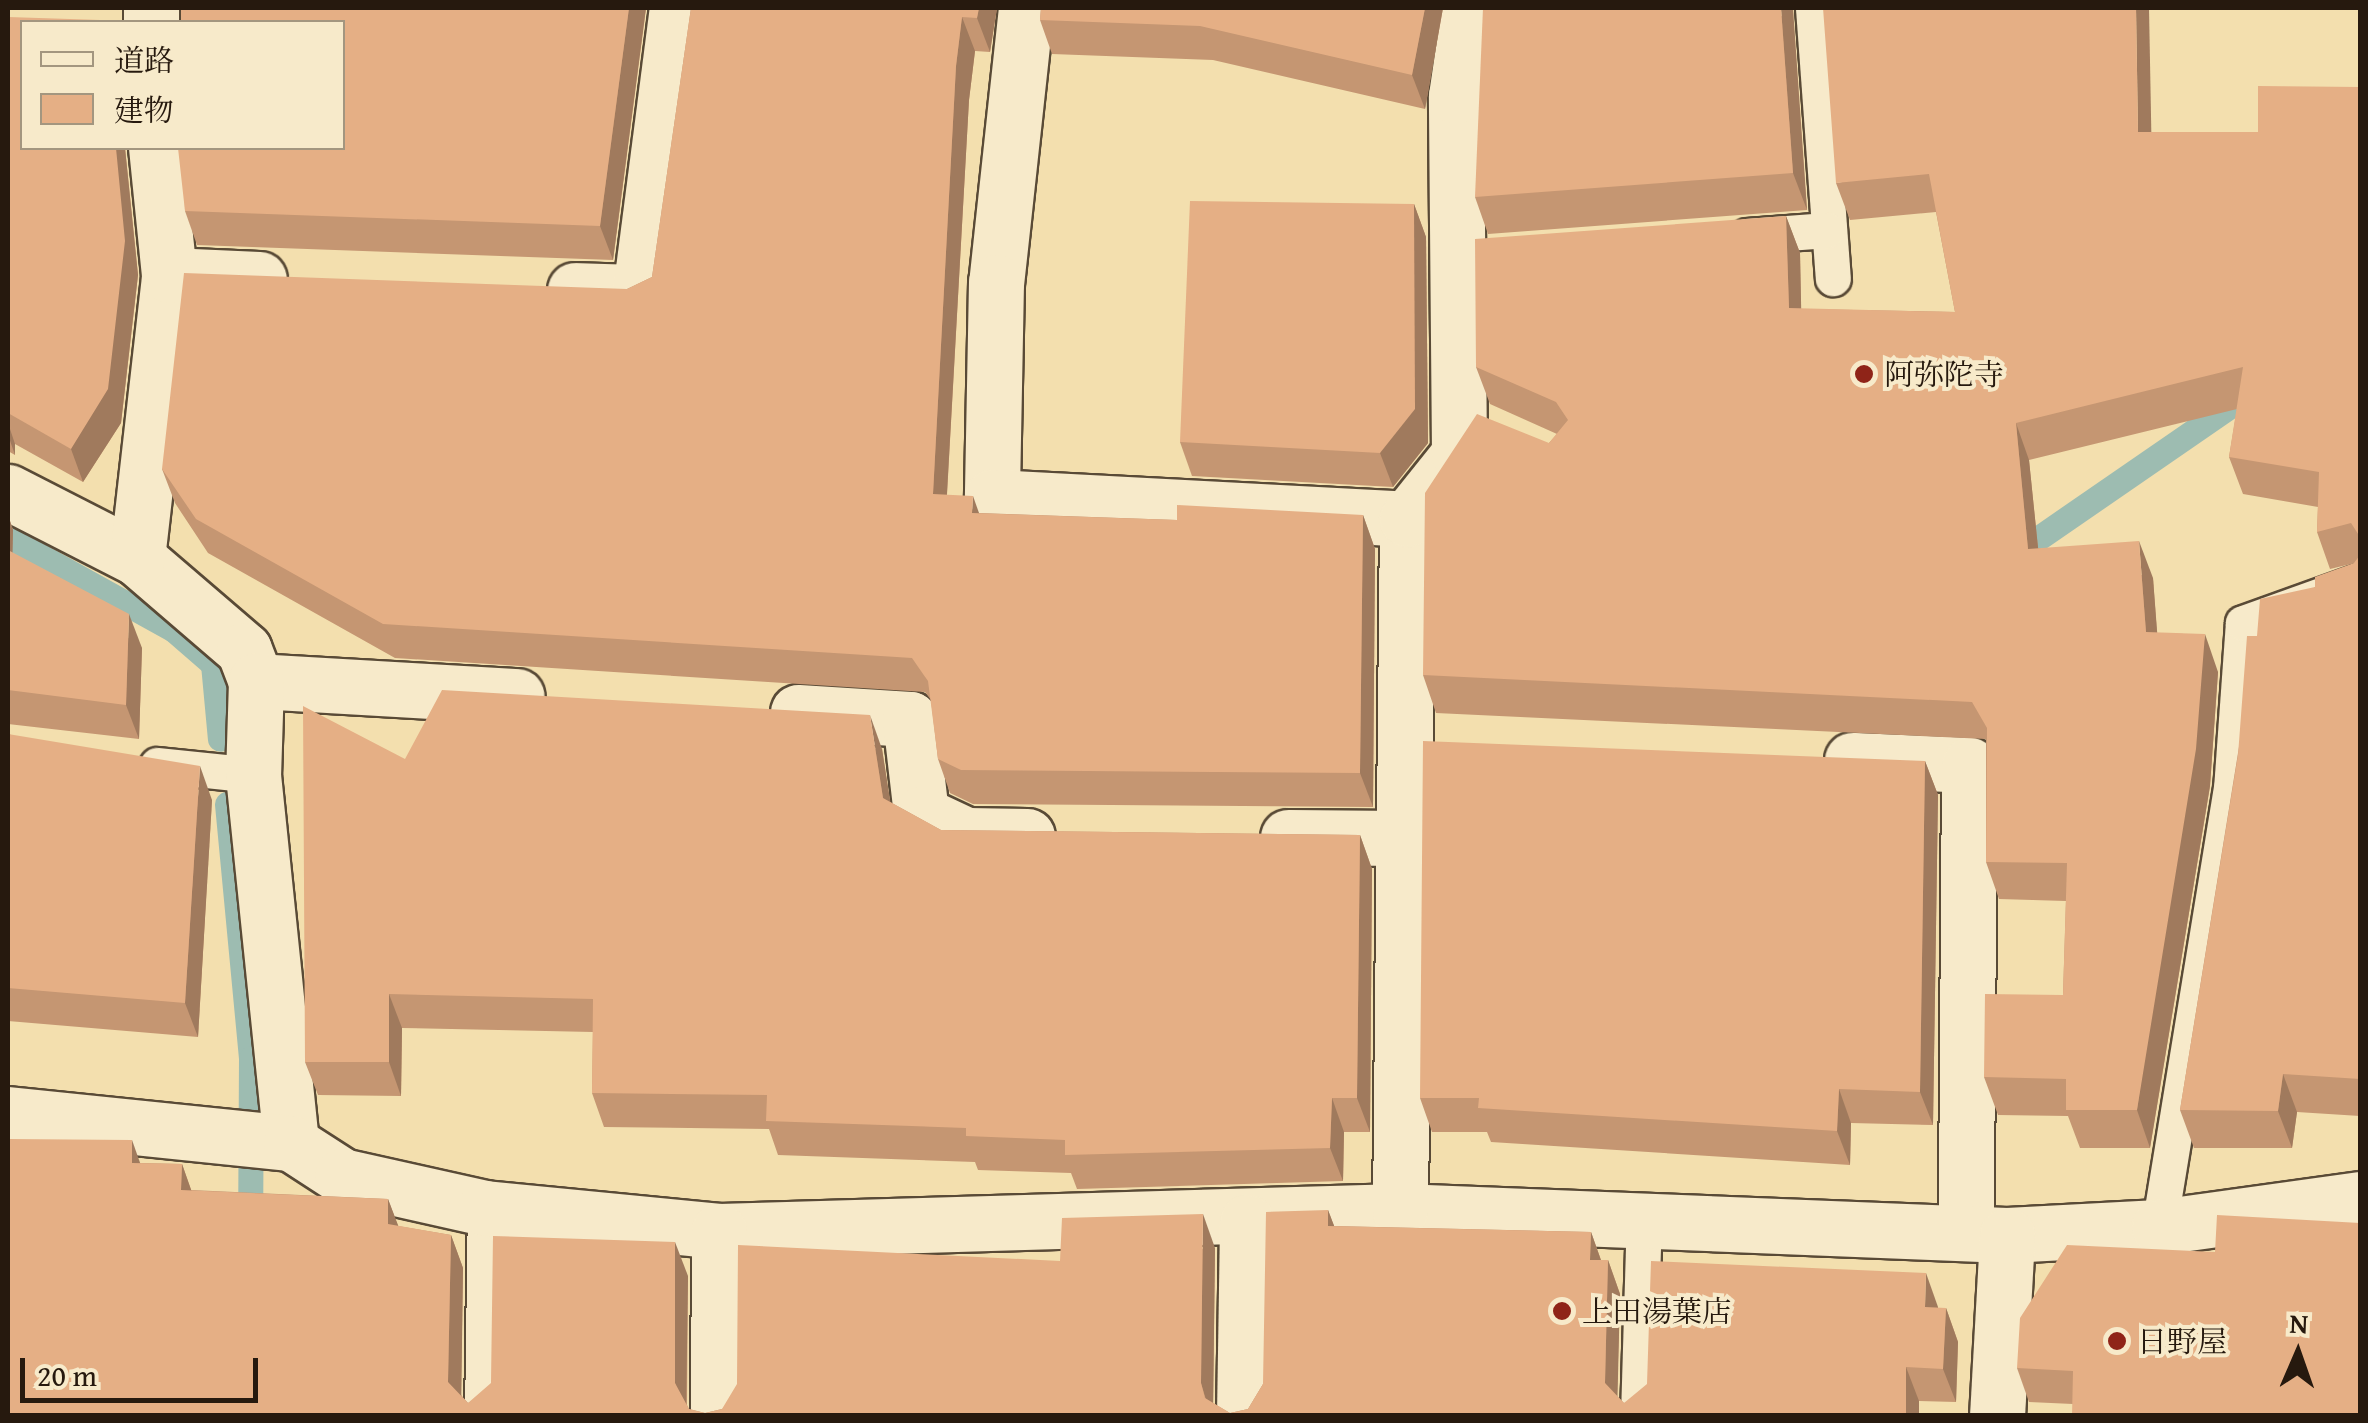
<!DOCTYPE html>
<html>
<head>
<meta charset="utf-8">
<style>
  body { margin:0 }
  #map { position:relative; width:2368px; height:1423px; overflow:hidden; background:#f3dfae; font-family:"Gentium Book Plus","Noto Serif JP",serif }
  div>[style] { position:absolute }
  .stream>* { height:25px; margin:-12.5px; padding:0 12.5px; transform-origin:12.5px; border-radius:12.5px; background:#9dbcb1 }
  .roads { filter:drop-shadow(2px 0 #594a36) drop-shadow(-2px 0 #594a36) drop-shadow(0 2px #594a36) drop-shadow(0 -2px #594a36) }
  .service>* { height:35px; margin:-17.5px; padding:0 17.5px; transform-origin:17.5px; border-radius:17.5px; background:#f7eaca }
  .minor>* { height:55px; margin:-27.5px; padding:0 27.5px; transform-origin:27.5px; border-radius:27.5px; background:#f7eaca }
  .wall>* { inset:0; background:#c59672 }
  .shaded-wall>* { inset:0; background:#a07a5d }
  .building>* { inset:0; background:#e5af85 }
  .dots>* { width:28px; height:28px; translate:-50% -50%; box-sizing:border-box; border:5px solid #f7eaca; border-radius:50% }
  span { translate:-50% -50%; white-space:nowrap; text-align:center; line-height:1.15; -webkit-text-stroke:8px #f7eaca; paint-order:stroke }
  .poi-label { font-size:30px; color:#26190e }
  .left { translate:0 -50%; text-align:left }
  .frame { position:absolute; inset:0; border:10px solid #26190e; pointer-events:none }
  .legend { position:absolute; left:20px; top:20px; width:325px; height:130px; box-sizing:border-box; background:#f7eaca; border:2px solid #a3967f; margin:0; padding:12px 18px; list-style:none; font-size:30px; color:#26190e }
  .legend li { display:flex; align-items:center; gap:20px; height:50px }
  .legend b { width:50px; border:2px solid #a3967f }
  .north { position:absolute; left:2248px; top:1303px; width:100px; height:100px; -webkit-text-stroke:8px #f7eaca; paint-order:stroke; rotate:2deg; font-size:28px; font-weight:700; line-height:40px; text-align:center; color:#26190e }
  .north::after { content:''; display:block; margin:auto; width:35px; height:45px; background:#26190e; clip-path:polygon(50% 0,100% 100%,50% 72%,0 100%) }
  .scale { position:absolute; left:20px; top:1358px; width:238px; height:45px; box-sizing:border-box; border:5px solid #26190e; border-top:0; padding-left:12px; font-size:30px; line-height:35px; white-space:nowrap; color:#26190e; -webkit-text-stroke:8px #f7eaca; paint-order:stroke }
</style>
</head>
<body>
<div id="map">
  <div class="stream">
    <i style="left:8px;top:538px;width:190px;rotate:29deg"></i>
    <i style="left:174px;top:630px;width:52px;rotate:41.1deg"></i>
    <i style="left:213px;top:664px;width:75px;rotate:84.7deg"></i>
    <i style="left:2011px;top:557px;width:285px;rotate:-34.6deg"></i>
    <i style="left:227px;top:804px;width:255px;rotate:84.6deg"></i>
    <i style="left:251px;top:1058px;width:165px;rotate:90.3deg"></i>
  </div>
  <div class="roads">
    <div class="service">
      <i style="left:1813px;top:8px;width:271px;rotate:85.8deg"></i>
      <i style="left:1747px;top:236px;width:80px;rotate:-4.3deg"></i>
      <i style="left:157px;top:765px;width:97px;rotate:5.9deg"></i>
      <i style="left:2159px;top:1227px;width:444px;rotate:-80.7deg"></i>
      <i style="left:2231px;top:789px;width:166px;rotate:-85.9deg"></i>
      <i style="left:2243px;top:623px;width:124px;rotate:-19.7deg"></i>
      <i style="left:482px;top:1416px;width:208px;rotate:-89.2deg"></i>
      <i style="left:1638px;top:1416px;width:199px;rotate:-88.3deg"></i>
    </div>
    <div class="minor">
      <i style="left:1026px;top:8px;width:276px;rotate:96.2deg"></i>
      <i style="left:996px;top:282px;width:215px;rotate:91.1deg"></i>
      <i style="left:992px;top:497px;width:416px;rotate:3deg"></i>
      <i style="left:151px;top:22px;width:14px;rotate:-90deg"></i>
      <i style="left:169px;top:275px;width:90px;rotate:2.5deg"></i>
      <i style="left:575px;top:290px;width:65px;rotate:1.8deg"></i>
      <i style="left:640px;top:292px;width:286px;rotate:-82.6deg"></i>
      <i style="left:8px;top:492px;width:145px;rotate:27.1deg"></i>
      <i style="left:137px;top:558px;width:141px;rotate:40.7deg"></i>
      <i style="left:244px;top:650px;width:33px;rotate:69deg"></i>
      <i style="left:256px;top:681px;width:261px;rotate:3.3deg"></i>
      <i style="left:137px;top:558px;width:285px;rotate:-83.5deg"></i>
      <i style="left:169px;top:275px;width:128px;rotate:-95.8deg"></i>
      <i style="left:256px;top:681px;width:94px;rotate:91.8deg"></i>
      <i style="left:253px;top:775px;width:370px;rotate:84.1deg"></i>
      <i style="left:798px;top:712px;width:112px;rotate:3.6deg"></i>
      <i style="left:910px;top:719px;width:96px;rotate:83.4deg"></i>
      <i style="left:921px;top:814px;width:50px;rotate:25deg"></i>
      <i style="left:966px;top:835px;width:61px;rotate:0.9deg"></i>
      <i style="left:1852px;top:760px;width:117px;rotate:2.4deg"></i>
      <i style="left:1969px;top:765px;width:465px;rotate:90.4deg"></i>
      <i style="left:1288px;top:837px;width:115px;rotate:0.5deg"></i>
      <i style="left:8px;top:1114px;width:284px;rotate:5.9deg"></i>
      <i style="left:291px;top:1143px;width:61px;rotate:32.9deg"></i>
      <i style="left:342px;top:1176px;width:147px;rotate:12.6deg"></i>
      <i style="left:485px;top:1208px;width:235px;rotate:5.6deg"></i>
      <i style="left:719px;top:1231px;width:681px;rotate:-1.68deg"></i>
      <i style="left:1400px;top:1211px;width:607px;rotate:2.26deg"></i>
      <i style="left:2007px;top:1235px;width:152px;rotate:-3deg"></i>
      <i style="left:2159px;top:1227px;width:203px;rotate:-7.9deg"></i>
      <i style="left:1400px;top:1211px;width:692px;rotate:-89.42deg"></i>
      <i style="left:1407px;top:519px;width:83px;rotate:-51.3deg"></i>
      <i style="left:1459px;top:454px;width:358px;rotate:-90.5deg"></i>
      <i style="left:1456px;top:96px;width:89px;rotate:-81.6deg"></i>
      <i style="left:718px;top:1416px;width:185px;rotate:-89.7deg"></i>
      <i style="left:1244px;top:1416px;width:194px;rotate:-89.1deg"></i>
      <i style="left:1997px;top:1416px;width:181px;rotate:-86.8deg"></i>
    </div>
  </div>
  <div class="wall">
    <i style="clip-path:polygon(181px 8px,646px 8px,613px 260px,197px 245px,185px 211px)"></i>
    <i style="clip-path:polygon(691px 8px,997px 8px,990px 52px,975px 51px,969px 100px,947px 495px,979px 513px,1177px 520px,1363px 515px,1375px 549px,1373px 807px,973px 804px,950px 793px,938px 759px,931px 700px,925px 692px,395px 658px,208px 553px,175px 503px,162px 469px,627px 289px,652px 277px)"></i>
    <i style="clip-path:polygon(1041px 8px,1443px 8px,1425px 109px,1213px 60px,1052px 54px,1040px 20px)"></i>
    <i style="clip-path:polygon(1792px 10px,1807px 210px,1488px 234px,1475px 197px)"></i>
    <i style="clip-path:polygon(8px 17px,22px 148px,125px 148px,138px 275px,121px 423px,83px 482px,15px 444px,15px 455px,8px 451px)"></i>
    <i style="clip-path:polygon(2360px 87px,2360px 1116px,2297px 1112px,2292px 1148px,2194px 1148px,2180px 1110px,2257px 636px,2315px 587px,2355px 563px,2330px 569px,2317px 532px,2318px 507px,2243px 494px,2229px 457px,2237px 409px,2029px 460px,2038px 548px,2153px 578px,2157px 633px,2218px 672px,2210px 786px,2150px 1148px,2080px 1148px,2068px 1116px,1998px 1115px,1984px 1077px,2063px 995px,2066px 901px,1999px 899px,1986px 862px,1986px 739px,1436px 713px,1423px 675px,1549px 443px,1557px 434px,1490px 404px,1476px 367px,1786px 216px,1800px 253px,1801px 309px,1955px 312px,1936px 212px,1850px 220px,1836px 183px,2151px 132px,2258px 132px)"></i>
    <i style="clip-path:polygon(1414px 204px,1426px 237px,1428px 443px,1393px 487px,1192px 476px,1180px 442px)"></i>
    <i style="clip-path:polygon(8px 515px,13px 530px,12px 553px,142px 648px,139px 739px,8px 724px)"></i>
    <i style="clip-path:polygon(8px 734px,212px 800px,198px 1037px,8px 1021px)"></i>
    <i style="clip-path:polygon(882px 749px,890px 802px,941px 830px,1360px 835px,1372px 869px,1370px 1132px,1344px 1132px,1343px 1181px,1077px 1189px,1071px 1173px,978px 1170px,975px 1162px,778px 1155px,769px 1129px,604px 1127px,592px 1093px,593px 1032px,402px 1028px,401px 1096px,318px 1095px,305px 1062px,405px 759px)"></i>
    <i style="clip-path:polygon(1925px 761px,1938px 795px,1933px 1125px,1851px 1123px,1850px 1165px,1491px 1142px,1487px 1132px,1432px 1132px,1420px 1098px)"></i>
    <i style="clip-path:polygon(140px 1163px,182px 1164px,191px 1190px,388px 1199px,398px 1226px,451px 1235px,463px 1268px,461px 1395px,468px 1403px,688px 1276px,687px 1405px,689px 1409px,705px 1413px,722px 1409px,1060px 1261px,1215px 1248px,1213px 1403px,1230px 1413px,1248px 1409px,1263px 1384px,1328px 1210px,1334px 1226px,1591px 1232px,1601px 1260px,1608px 1260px,1620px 1294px,1617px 1396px,1624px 1403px,1938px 1308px,1946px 1308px,1958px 1342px,1956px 1402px,1919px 1401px,1919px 1416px,8px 1416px)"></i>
    <i style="clip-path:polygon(2215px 1252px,2073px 1404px,2029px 1402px,2017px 1368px)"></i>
  </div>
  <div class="shaded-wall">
    <i style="clip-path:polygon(629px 8px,646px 8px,613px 260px,600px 226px)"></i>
    <i style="clip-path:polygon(979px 8px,997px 8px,990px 52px,977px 18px)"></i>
    <i style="clip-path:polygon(1425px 8px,1443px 8px,1425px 109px,1412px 75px)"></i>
    <i style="clip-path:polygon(1781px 8px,1793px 8px,1807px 210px,1793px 173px)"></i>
    <i style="clip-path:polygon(2136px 8px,2149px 8px,2152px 169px,2138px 132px)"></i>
    <i style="clip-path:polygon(962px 17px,975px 51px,969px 100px,945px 528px,933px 494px,956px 66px)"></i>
    <i style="clip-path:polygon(116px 148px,125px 148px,138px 275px,121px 423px,83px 482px,71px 449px)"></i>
    <i style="clip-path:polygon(1414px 204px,1426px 237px,1428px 443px,1393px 487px,1380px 453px)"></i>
    <i style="clip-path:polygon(1786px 216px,1800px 253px,1802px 346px,1789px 308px)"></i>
    <i style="clip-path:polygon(8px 423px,15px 444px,15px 455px,8px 435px)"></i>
    <i style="clip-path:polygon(2016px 423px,2029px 460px,2042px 586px,2028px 549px)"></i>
    <i style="clip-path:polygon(973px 496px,985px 530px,972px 513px)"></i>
    <i style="clip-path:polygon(8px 515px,13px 530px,12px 580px,8px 568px)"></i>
    <i style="clip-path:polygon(1363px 515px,1375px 549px,1373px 807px,1360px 773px)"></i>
    <i style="clip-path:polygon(2139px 541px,2153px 578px,2160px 670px,2146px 632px)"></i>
    <i style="clip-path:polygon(129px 614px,142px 648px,139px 739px,126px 705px)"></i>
    <i style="clip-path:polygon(2205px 634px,2218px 672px,2210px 786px,2150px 1148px,2137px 1110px)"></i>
    <i style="clip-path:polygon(870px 715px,882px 749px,895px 831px,883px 798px)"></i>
    <i style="clip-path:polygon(1925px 761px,1938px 795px,1933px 1125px,1920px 1092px)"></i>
    <i style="clip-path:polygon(200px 766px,212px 800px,198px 1037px,185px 1003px)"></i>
    <i style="clip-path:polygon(1360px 835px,1372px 869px,1370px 1132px,1357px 1098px)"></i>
    <i style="clip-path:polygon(389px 994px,402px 1028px,401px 1096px,389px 1062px)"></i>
    <i style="clip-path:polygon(2283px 1074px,2297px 1112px,2292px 1148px,2278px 1111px)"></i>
    <i style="clip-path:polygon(1839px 1089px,1851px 1123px,1850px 1165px,1837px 1131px)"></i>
    <i style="clip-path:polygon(1332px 1098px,1344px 1132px,1343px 1181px,1330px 1148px)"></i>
    <i style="clip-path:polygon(132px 1140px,144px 1174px,132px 1163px)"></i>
    <i style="clip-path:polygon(182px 1164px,194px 1198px,181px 1190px)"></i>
    <i style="clip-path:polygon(388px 1199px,401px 1233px,388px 1224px)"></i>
    <i style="clip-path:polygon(1328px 1210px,1341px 1244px,1328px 1226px)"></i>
    <i style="clip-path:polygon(1203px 1214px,1215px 1248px,1213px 1416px,1211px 1416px,1201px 1383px)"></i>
    <i style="clip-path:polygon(1591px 1232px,1603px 1266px,1590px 1260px)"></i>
    <i style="clip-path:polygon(451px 1235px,463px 1268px,461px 1416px,448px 1382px)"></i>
    <i style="clip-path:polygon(675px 1242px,688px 1276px,686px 1416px,675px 1383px)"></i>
    <i style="clip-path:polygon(1608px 1260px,1620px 1294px,1617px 1416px,1605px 1383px)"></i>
    <i style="clip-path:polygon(1926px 1273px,1938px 1307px,1937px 1341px,1925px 1307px)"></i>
    <i style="clip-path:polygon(1946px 1308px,1958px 1342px,1956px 1402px,1943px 1369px)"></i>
    <i style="clip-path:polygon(1906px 1367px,1919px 1401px,1919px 1416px,1906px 1416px)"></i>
  </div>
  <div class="building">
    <i style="clip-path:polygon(181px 8px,629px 8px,600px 226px,185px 211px,178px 148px,342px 148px,342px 22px,181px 22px)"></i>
    <i style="clip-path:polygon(691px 8px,979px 8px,977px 18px,962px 17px,956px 66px,933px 494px,973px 496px,972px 513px,1177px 520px,1177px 505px,1363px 515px,1360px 773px,961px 770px,938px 759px,928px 681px,912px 658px,383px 624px,196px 519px,162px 469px,184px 273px,627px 289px,652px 277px)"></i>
    <i style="clip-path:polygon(1041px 8px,1425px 8px,1412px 75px,1200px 26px,1040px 20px)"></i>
    <i style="clip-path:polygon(1483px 8px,1781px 8px,1793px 173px,1475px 197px)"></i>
    <i style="clip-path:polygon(1823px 8px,2136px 8px,2138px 132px,2258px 132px,2258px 86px,2360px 87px,2360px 537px,2351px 523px,2317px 532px,2319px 472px,2229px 457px,2243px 367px,2016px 423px,2028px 549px,2139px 541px,2146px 632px,2205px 634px,2196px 749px,2137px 1110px,2066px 1110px,2066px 1079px,1984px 1077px,1985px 994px,2063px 995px,2067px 863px,1986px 862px,1987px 728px,1972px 702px,1423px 675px,1425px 493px,1477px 414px,1549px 443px,1568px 420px,1556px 402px,1476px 367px,1475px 239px,1786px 216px,1789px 308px,1955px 312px,1929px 174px,1836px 183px)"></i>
    <i style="clip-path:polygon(8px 17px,162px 22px,22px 22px,22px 148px,116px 148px,125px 241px,108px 389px,71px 449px,8px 413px)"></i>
    <i style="clip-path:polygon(1190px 201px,1414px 204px,1415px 409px,1380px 453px,1180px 442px)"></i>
    <i style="clip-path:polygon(8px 550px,129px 614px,126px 705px,8px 690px)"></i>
    <i style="clip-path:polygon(2360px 555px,2360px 1079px,2283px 1074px,2278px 1111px,2180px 1110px,2238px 755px,2247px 636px,2257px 636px,2260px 599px,2315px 587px,2315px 577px,2354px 563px)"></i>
    <i style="clip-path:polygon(442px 690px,870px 715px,883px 798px,941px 830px,1360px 835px,1357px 1098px,1332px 1098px,1330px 1148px,1065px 1155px,1065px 1140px,966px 1136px,966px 1128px,766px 1121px,767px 1095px,592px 1093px,593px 999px,389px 994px,389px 1062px,305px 1062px,303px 706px,405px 759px)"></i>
    <i style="clip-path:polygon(8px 734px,200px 766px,185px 1003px,8px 988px)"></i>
    <i style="clip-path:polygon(1423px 741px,1925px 761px,1920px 1092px,1839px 1089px,1837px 1131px,1478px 1108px,1479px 1098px,1420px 1098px)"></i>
    <i style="clip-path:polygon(8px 1139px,132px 1140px,132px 1163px,182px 1164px,181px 1190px,388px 1199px,388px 1224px,451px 1235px,448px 1382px,468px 1403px,491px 1383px,493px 1236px,675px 1242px,675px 1383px,689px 1409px,705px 1413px,722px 1409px,737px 1384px,738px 1245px,1060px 1261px,1062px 1218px,1203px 1214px,1201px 1383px,1205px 1398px,1230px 1413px,1248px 1409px,1263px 1384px,1266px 1212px,1328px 1210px,1328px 1226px,1591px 1232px,1590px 1260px,1608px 1260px,1605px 1383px,1624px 1403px,1647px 1384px,1651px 1261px,1926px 1273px,1925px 1307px,1946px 1308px,1943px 1369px,1906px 1367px,1906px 1416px,8px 1416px)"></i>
    <i style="clip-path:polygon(2217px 1215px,2360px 1223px,2360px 1416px,2072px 1416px,2073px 1371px,2017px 1368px,2020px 1318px,2067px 1245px,2215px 1252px)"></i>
  </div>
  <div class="dots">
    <i style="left:1864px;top:374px;background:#8f2418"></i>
    <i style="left:1562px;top:1311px;background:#8f2418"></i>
    <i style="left:2117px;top:1341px;background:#8f2418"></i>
  </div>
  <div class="poi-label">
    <span class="left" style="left:1884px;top:374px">阿弥陀寺</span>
    <span class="left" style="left:1582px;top:1311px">上田湯葉店</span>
    <span class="left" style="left:2137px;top:1341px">日野屋</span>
  </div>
  <div class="frame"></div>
  <ul class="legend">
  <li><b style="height:12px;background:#f7eaca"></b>道路</li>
  <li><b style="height:28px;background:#e5af85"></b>建物</li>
  </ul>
  <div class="north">N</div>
  <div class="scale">20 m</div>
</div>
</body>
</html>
